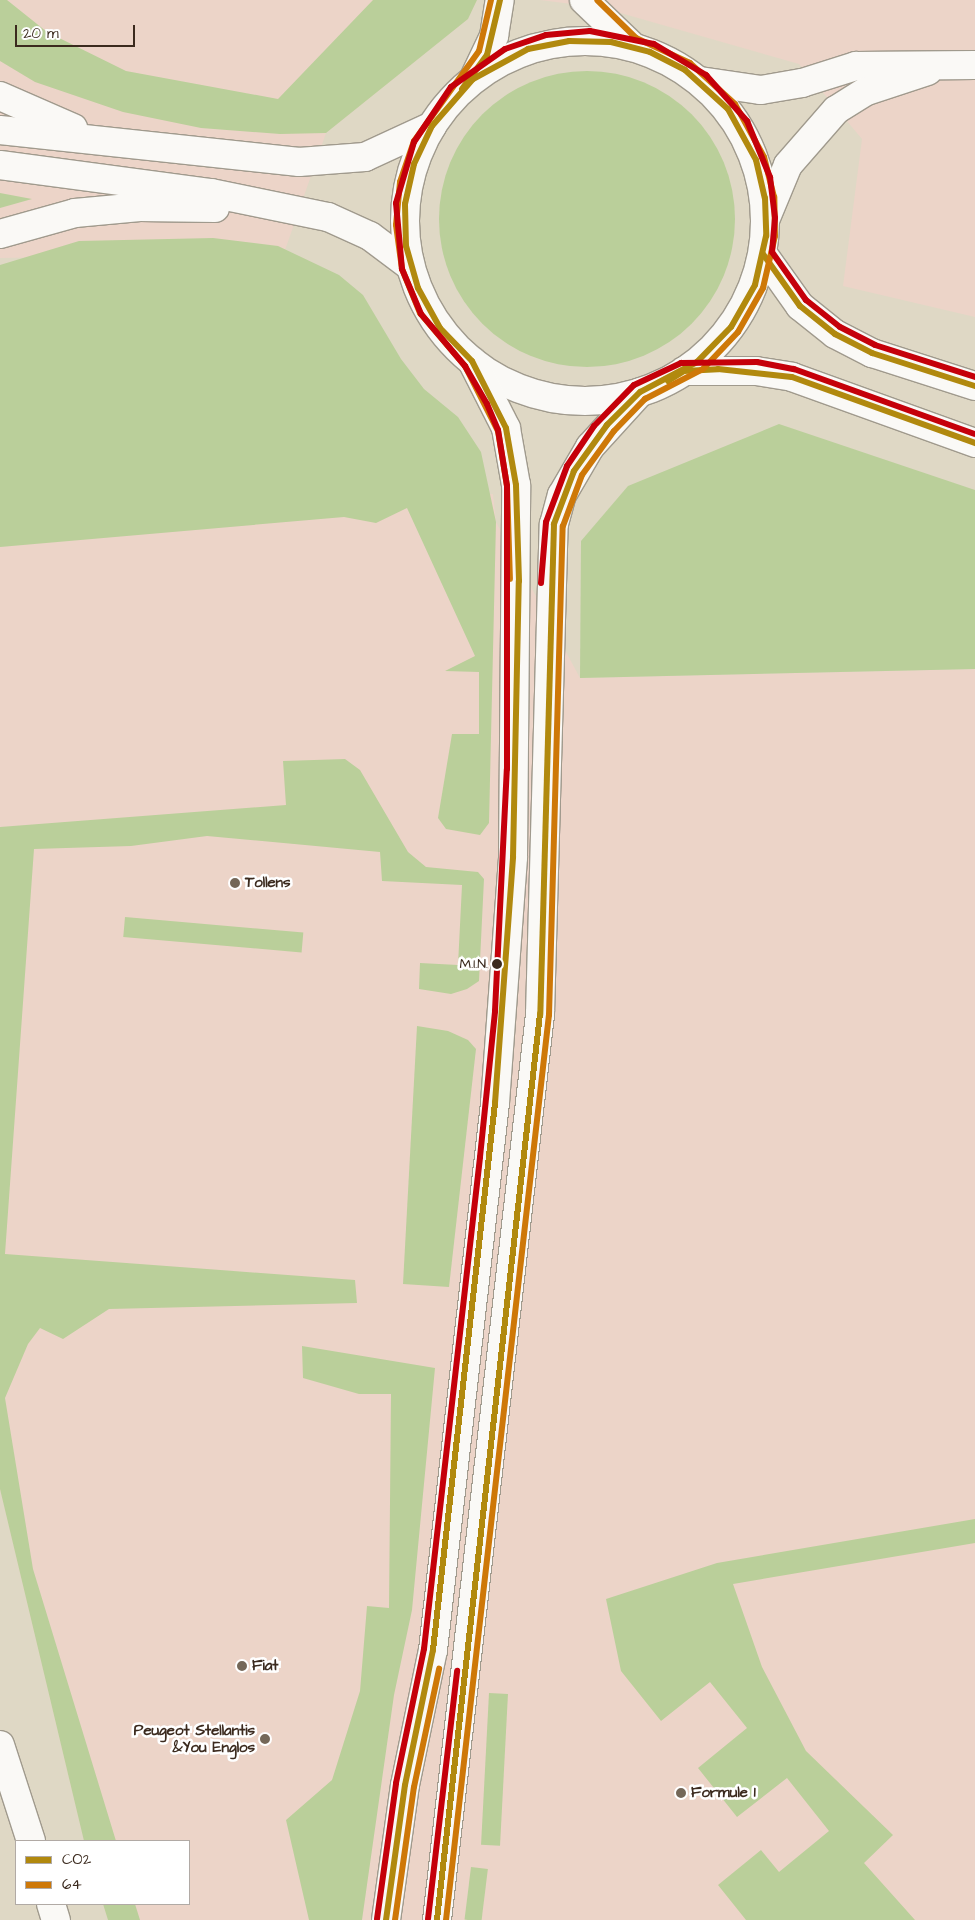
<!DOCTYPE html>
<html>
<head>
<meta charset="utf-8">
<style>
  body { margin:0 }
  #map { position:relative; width:975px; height:1920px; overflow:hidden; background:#dfd8c5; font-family:"Architects Daughter",sans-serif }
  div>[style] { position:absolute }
  .built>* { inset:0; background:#ecd4c8 }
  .green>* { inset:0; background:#bacf9a; transform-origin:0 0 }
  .round { border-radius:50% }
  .roads { filter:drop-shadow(1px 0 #a09a8d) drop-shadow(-1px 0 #a09a8d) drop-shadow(0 1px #a09a8d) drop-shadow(0 -1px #a09a8d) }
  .street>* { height:28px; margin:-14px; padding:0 14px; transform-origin:14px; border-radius:14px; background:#faf9f6 }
  .secondary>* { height:28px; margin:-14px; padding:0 14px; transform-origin:14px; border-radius:14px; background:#faf9f6 }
  .secondary>.ring { margin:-14px; padding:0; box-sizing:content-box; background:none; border:28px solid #faf9f6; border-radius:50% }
  .highway>* { height:28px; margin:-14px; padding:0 14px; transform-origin:14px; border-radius:14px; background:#faf9f6 }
  .bus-1>* { height:6px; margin:-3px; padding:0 3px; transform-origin:3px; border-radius:3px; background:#b1890e }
  .bus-2>* { height:6px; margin:-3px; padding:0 3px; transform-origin:3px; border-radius:3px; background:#ce7808 }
  .bus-3>* { height:6px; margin:-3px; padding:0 3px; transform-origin:3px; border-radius:3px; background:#c5000a }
  .dots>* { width:14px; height:14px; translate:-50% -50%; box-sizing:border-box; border:2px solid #fff; border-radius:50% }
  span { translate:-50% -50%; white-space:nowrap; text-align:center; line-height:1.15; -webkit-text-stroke:5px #fff; paint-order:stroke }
  .bus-label { font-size:14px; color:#3b2a1e }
  .right { translate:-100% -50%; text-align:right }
  .poi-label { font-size:15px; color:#3b2a1e; font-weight:700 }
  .left { translate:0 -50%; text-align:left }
  .legend { position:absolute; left:15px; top:1840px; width:175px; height:65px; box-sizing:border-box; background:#fff; border:1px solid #b1aaa5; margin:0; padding:6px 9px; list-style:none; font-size:15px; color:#3b2a1e }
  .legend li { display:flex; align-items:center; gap:10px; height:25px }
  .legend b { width:25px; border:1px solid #b1aaa5 }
  .scale { position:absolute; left:15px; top:25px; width:120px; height:22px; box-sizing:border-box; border:2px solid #3b2a1e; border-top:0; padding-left:6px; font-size:15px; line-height:18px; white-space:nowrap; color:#3b2a1e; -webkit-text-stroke:4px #fff; paint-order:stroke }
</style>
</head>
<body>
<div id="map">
  <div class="built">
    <i style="clip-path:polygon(0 0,477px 0,468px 19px,326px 133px,284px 253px,0 258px)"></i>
    <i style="clip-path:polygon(540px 0,975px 0,975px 317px,843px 286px,862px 139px,799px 64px,603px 8px)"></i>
    <i style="clip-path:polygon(493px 494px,496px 522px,580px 678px,975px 669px,975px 1920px,108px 1920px,103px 1904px,189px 1904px,189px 1841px,84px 1841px,0 1489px,0 547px)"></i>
  </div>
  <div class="green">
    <i style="clip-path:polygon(0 0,7px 0,47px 32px,126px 71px,278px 99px,373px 0,477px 0,468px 19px,326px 133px,280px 134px,201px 128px,123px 112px,35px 82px,0 61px)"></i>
    <i class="round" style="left:439px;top:71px;width:296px;height:296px"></i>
    <i style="clip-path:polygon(0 193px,32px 199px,0 208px)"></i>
    <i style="clip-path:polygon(213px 238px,278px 246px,339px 275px,363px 295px,401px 359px,424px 389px,458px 417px,481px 452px,496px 522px,489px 823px,480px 835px,446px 829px,438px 818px,452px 734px,479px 734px,479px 672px,445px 671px,475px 656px,407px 508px,376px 523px,344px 517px,0 547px,0 265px,79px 241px)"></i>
    <i style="clip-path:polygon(779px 424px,975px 490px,975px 669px,580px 678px,581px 541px,628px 486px)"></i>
    <i style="clip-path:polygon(345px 759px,360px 770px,408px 852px,426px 867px,478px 872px,484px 879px,479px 981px,467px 989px,451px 994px,419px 989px,420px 963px,458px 965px,462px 885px,382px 881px,380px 852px,207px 836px,131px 846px,34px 849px,5px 1254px,355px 1280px,357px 1303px,109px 1309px,63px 1339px,40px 1328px,28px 1344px,5px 1398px,33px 1569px,116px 1841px,84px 1841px,0 1489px,0 827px,286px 805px,283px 761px)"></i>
    <i style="left:125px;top:917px;width:179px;height:20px;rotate:5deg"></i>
    <i style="clip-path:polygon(417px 1026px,448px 1031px,468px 1040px,476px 1049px,449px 1287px,403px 1284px)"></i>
    <i style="clip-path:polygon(302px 1346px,435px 1368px,412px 1610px,394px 1695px,362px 1920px,309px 1920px,286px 1820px,332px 1780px,360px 1691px,367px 1606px,389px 1608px,391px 1394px,359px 1394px,303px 1378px)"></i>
    <i style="clip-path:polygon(975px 1519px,975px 1543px,733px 1584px,762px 1667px,806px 1751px,893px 1835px,864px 1863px,915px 1920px,746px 1920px,718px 1885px,761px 1850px,779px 1872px,829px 1831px,787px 1778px,737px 1817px,698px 1768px,747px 1728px,710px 1682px,661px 1721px,621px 1671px,606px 1599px,717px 1563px)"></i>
    <i style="left:489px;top:1693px;width:19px;height:152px;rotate:3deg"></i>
    <i style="left:471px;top:1867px;width:17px;height:53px;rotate:7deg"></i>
    <i style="clip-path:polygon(103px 1904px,135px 1904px,140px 1920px,108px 1920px)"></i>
  </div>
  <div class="roads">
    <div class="street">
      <i style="left:700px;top:81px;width:62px;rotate:8.4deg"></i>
      <i style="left:761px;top:90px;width:42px;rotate:-9.7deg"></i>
      <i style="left:802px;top:83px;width:57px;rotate:-17.5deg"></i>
      <i style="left:856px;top:66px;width:119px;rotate:-0.5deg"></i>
      <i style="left:766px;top:218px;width:57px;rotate:-67.5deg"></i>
      <i style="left:788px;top:165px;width:73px;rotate:-48.9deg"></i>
      <i style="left:836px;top:110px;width:36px;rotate:-32deg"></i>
      <i style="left:867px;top:91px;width:64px;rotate:-18.2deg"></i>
    </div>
    <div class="secondary">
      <i style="left:584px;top:0;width:65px;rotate:43.8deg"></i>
      <i class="ring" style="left:405px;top:41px;width:332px;height:332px"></i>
      <i style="left:474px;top:78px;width:47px;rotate:-64.5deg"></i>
      <i style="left:494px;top:36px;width:36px;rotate:-81deg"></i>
      <i style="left:763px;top:254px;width:64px;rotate:54.6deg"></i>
      <i style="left:800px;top:306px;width:45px;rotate:38.7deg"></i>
      <i style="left:835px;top:334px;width:42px;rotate:27.2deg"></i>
      <i style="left:872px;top:353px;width:108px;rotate:17.8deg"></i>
      <i style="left:684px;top:371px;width:72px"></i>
      <i style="left:756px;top:371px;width:36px;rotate:9deg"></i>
      <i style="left:792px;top:377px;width:195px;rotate:19.8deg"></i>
      <i style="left:386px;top:1920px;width:136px;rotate:-82deg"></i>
      <i style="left:405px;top:1785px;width:138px;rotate:-78.3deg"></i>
      <i style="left:433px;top:1650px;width:551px;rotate:-83.53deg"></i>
      <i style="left:495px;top:1103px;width:247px;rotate:-85.8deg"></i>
      <i style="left:513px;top:857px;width:372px;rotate:-89.5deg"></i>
      <i style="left:516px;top:485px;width:58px;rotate:-100deg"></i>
      <i style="left:506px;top:428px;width:75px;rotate:-116.9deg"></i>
      <i style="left:437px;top:1920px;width:912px;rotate:-83.51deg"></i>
      <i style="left:540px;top:1014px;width:490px;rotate:-88.4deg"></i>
      <i style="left:554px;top:524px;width:30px;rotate:-75deg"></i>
      <i style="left:562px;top:495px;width:56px;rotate:-59.7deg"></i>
      <i style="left:590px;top:447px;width:74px;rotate:-47.7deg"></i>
    </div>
    <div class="highway">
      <i style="left:0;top:96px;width:80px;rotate:23.7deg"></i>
      <i style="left:0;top:130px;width:301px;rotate:6.1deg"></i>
      <i style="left:299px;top:162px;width:66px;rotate:-4.3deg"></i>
      <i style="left:365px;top:157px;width:74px;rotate:-24.8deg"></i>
      <i style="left:0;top:165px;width:213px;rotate:7.6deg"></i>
      <i style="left:211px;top:193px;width:119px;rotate:11.6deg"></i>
      <i style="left:328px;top:217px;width:46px;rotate:24.3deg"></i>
      <i style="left:370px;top:236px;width:50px;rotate:36.9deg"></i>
      <i style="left:0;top:234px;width:78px;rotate:-15.6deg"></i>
      <i style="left:75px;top:213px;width:65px;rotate:-5.3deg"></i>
      <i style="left:140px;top:207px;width:75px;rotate:0.8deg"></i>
      <i style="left:0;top:1745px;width:101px;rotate:72.1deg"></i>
      <i style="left:51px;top:1904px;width:17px;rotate:73deg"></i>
    </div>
  </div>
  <div class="bus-1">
    <i style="left:462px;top:89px;width:42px;rotate:-53.7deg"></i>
    <i style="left:487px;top:55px;width:57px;rotate:-76.7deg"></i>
    <i style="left:763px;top:254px;width:64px;rotate:54.6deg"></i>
    <i style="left:800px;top:306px;width:45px;rotate:38.7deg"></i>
    <i style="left:835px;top:334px;width:42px;rotate:27.2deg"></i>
    <i style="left:872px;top:353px;width:108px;rotate:17.8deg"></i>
    <i style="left:668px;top:381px;width:19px;rotate:-32deg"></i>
    <i style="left:684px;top:371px;width:34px;rotate:-3deg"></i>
    <i style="left:718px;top:369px;width:74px;rotate:6.2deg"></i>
    <i style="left:792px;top:377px;width:195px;rotate:19.8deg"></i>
    <i style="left:386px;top:1920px;width:136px;rotate:-82deg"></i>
    <i style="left:405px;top:1785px;width:138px;rotate:-78.3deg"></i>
    <i style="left:433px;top:1650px;width:551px;rotate:-83.53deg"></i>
    <i style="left:495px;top:1103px;width:247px;rotate:-85.8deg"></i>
    <i style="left:513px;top:857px;width:276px;rotate:-88.8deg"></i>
    <i style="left:519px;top:581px;width:96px;rotate:-91.8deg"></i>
    <i style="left:516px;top:485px;width:58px;rotate:-100deg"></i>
    <i style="left:506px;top:428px;width:75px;rotate:-116.9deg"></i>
    <i style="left:472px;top:361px;width:46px;rotate:-134.1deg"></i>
    <i style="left:440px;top:328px;width:46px;rotate:-118.8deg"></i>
    <i style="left:418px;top:288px;width:44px;rotate:-105.9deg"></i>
    <i style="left:406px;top:246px;width:42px;rotate:-91.4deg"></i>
    <i style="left:405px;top:204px;width:41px;rotate:-77.3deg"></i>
    <i style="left:414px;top:164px;width:42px;rotate:-64.7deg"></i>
    <i style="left:432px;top:126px;width:62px;rotate:-48.9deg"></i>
    <i style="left:473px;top:79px;width:63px;rotate:-28.6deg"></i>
    <i style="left:528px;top:49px;width:42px;rotate:-11deg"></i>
    <i style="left:569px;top:41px;width:42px;rotate:1.4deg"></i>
    <i style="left:611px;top:42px;width:40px;rotate:14.4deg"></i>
    <i style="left:650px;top:52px;width:39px;rotate:27deg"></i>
    <i style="left:685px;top:70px;width:58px;rotate:42.2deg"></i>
    <i style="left:728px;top:109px;width:58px;rotate:61.2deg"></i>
    <i style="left:756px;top:160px;width:39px;rotate:77deg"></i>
    <i style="left:765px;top:198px;width:38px;rotate:88deg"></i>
    <i style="left:766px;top:236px;width:50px;rotate:102.7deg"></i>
    <i style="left:755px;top:285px;width:48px;rotate:119.7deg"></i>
    <i style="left:731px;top:327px;width:49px;rotate:134.2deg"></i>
    <i style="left:697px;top:362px;width:64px;rotate:152.2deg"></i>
    <i style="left:640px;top:392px;width:47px;rotate:135deg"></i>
    <i style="left:607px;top:425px;width:57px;rotate:125.7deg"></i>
    <i style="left:574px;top:471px;width:57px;rotate:110.7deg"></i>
    <i style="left:554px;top:524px;width:490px;rotate:91.6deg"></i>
    <i style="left:540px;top:1014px;width:912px;rotate:96.49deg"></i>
  </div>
  <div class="bus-2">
    <i style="left:491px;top:0;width:52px;rotate:103.2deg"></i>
    <i style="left:479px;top:51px;width:111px;rotate:125.8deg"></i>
    <i style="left:414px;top:141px;width:43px;rotate:108.9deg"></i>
    <i style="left:400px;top:182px;width:43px;rotate:95.3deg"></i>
    <i style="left:396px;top:225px;width:44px;rotate:82.2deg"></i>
    <i style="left:402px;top:269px;width:48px;rotate:67.8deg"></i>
    <i style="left:420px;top:313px;width:70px;rotate:49.7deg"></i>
    <i style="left:465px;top:366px;width:73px;rotate:63.1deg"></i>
    <i style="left:498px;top:431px;width:56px;rotate:80.7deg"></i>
    <i style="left:507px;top:486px;width:93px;rotate:88.2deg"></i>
    <i style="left:395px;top:1920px;width:134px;rotate:-81.9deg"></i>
    <i style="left:414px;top:1787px;width:121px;rotate:-78deg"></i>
    <i style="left:446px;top:1920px;width:911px;rotate:-83.51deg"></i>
    <i style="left:549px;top:1015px;width:489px;rotate:-88.4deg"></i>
    <i style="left:563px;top:526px;width:54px;rotate:-69.6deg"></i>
    <i style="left:582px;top:475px;width:54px;rotate:-54deg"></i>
    <i style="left:614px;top:431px;width:45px;rotate:-45.9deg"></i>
    <i style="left:645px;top:399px;width:65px;rotate:-27.3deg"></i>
    <i style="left:703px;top:369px;width:51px;rotate:-46.6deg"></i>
    <i style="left:738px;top:332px;width:51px;rotate:-60.4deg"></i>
    <i style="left:763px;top:288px;width:53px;rotate:-77deg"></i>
    <i style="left:775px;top:236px;width:39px;rotate:-91deg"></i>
    <i style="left:774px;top:197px;width:41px;rotate:-104deg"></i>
    <i style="left:764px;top:157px;width:60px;rotate:-118.7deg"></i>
    <i style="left:735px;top:104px;width:61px;rotate:-137.7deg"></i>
    <i style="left:690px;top:63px;width:60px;rotate:-155.2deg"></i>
    <i style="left:636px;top:38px;width:54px;rotate:-135.7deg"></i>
  </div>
  <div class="bus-3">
    <i style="left:541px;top:583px;width:61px;rotate:-85.3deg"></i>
    <i style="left:546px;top:522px;width:60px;rotate:-69.4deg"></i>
    <i style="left:567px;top:466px;width:48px;rotate:-56deg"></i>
    <i style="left:594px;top:426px;width:57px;rotate:-45.7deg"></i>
    <i style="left:634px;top:385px;width:52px;rotate:-25.1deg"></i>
    <i style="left:681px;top:363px;width:76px;rotate:-0.8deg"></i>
    <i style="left:757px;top:362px;width:38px;rotate:11deg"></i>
    <i style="left:794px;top:369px;width:192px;rotate:19.8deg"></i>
    <i style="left:377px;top:1919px;width:137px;rotate:-82deg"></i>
    <i style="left:396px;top:1783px;width:137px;rotate:-78.2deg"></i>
    <i style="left:424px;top:1649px;width:495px;rotate:-83.5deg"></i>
    <i style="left:480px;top:1157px;width:147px;rotate:-84.1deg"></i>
    <i style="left:495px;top:1011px;width:242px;rotate:-87.2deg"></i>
    <i style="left:507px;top:769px;width:283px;rotate:-90deg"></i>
    <i style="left:507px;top:486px;width:57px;rotate:-99.1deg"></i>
    <i style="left:498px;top:430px;width:28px;rotate:-113deg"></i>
    <i style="left:487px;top:404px;width:44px;rotate:-120.1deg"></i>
    <i style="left:465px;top:366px;width:68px;rotate:-130.2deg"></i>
    <i style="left:421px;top:314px;width:49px;rotate:-112.9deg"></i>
    <i style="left:402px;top:269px;width:66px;rotate:-95.2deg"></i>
    <i style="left:396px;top:203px;width:64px;rotate:-73.6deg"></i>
    <i style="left:414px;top:142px;width:66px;rotate:-56.1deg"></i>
    <i style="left:451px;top:87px;width:66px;rotate:-35.1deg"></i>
    <i style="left:505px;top:49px;width:43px;rotate:-18.9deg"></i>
    <i style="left:546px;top:35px;width:44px;rotate:-5.2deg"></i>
    <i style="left:590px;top:31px;width:65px;rotate:11.5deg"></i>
    <i style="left:654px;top:44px;width:61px;rotate:30.8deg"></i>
    <i style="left:706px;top:75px;width:62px;rotate:48.3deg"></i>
    <i style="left:747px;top:121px;width:61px;rotate:67.7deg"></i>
    <i style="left:770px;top:177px;width:41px;rotate:83deg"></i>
    <i style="left:775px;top:218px;width:34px;rotate:95deg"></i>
    <i style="left:772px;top:252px;width:59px;rotate:54.7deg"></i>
    <i style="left:806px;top:300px;width:43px;rotate:38.5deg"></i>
    <i style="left:840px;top:327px;width:39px;rotate:27deg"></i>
    <i style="left:875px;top:345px;width:105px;rotate:17.7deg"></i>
    <i style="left:428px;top:1919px;width:250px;rotate:-83.3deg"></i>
  </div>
  <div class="dots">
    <i style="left:235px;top:883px;background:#746758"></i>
    <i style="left:497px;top:964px;background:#3b2a1e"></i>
    <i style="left:242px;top:1666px;background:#746758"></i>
    <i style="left:265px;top:1739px;background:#746758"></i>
    <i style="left:681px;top:1793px;background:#746758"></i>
  </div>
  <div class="bus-label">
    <span class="right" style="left:488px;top:964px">M.I.N.</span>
  </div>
  <div class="poi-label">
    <span class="left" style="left:245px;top:883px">Tollens</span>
    <span class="left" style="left:252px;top:1666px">Fiat</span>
    <span class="right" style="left:255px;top:1739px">Peugeot Stellantis<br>&amp;You Englos</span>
    <span class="left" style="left:691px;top:1793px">Formule 1</span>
  </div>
  <ul class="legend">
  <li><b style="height:6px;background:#b1890e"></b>CO2</li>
  <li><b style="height:6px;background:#ce7808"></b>64</li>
  </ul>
  <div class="scale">20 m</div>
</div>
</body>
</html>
